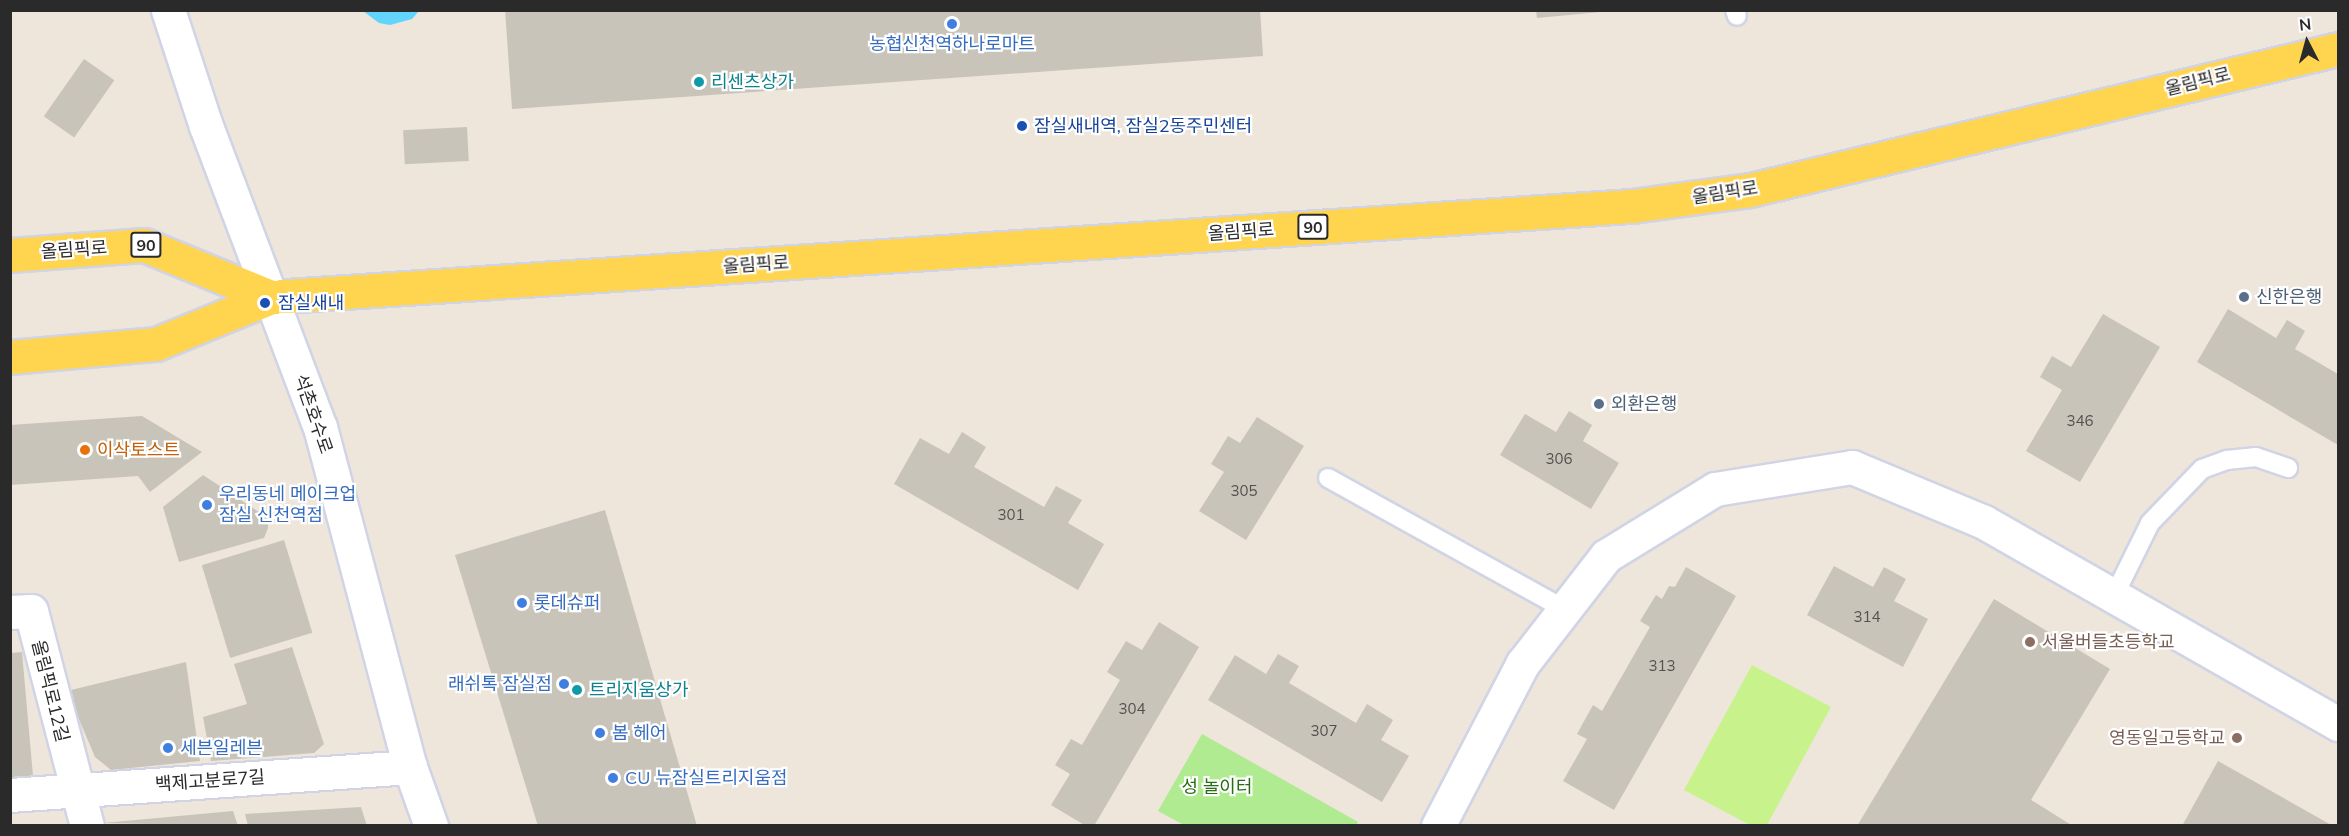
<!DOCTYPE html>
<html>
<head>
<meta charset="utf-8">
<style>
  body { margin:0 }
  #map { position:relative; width:2349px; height:836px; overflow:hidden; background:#eee5db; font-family:Mulish,"Noto Sans KR",sans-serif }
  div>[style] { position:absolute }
  .green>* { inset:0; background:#b0ea91 }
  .pitch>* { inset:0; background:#c8f38c }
  .water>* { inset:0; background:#63d4fb }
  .building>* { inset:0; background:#c8c4b9; transform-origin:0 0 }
  .roads { filter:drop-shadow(2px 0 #d0d4e5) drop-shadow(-2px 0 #d0d4e5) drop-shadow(0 2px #d0d4e5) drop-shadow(0 -2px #d0d4e5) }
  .service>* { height:18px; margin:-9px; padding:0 9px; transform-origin:9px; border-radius:9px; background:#fff }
  .minor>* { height:33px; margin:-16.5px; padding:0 16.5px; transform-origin:16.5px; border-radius:16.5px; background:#fff }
  .tertiary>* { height:33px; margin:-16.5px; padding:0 16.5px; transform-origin:16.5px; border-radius:16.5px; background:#fff }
  .primary>* { height:33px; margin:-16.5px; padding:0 16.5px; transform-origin:16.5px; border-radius:16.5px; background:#ffd44f }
  .dots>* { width:16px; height:16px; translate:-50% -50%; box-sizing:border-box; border:3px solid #fff; border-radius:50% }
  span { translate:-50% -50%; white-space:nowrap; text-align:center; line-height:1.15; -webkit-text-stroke:4.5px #fff; paint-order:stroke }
  .number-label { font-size:15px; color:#52504e }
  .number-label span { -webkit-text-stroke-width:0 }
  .shield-label span { padding:2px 4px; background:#fff; border:2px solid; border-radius:4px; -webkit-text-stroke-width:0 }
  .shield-label { font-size:16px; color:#2a2a2a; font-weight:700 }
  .shop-label { font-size:18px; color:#366cbe }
  .left { translate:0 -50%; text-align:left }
  .right { translate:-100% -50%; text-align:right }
  .culture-label { font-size:18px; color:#0d838f }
  .street-label { font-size:18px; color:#2a2a2a }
  .transit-label { font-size:18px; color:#164399 }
  .service-label { font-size:18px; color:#4e5e75 }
  .food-label { font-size:18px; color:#c56008 }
  .education-label { font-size:18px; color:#785e54 }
  .park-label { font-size:18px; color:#266f12 }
  .frame { position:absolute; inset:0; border:12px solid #2a2a2a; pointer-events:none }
  .north { position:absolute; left:2277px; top:12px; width:60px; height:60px; -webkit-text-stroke:4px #fff; paint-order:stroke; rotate:354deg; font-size:16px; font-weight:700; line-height:24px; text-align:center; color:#2a2a2a }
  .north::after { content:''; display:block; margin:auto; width:21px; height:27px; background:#2a2a2a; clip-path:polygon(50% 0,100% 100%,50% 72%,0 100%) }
</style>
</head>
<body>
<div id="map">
  <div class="green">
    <i style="clip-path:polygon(1202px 734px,1358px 822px,1356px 825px,1184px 825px,1158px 811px)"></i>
  </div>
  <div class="pitch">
    <i style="clip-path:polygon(1752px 665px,1831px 707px,1767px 825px,1750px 825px,1684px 790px)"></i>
  </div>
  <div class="water">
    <i style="clip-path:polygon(363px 11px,419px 11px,412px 19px,390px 25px,379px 23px)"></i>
  </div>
  <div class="building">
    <i style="clip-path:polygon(505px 10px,1260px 10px,1263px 56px,512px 109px)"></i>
    <i style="clip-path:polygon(1536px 10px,1601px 10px,1601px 12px,1537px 18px)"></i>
    <i style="left:84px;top:59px;width:37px;height:70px;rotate:35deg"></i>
    <i style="left:467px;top:127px;width:34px;height:64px;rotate:87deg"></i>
    <i style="clip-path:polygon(2228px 309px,2276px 338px,2287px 320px,2305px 331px,2295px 349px,2338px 374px,2338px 445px,2197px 362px)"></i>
    <i style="clip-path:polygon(2103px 314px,2160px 347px,2080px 482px,2026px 451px,2062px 390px,2040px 377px,2052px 356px,2071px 367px)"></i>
    <i style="clip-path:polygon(1569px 411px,1592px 425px,1583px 441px,1619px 463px,1591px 509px,1500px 455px,1525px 414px,1556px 432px)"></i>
    <i style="clip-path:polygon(142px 416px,202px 452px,150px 492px,138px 476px,10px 485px,10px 425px)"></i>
    <i style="clip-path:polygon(1257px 417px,1304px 446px,1246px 540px,1199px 511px,1224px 472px,1211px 464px,1228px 436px,1240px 443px)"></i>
    <i style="clip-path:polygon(962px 432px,986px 447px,974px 467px,1044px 507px,1056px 486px,1082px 500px,1068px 523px,1104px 544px,1078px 590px,894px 484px,920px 438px,949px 454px)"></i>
    <i style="clip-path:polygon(203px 475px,268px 518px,268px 528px,264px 538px,179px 562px,163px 507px)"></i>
    <i style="clip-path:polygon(605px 510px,697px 826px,538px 826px,455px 555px)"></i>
    <i style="left:284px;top:540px;width:97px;height:86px;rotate:73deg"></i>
    <i style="clip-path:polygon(1834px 566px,1873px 587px,1884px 567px,1906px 579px,1894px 601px,1928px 619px,1903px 667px,1807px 615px)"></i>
    <i style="clip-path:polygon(1686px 567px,1736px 596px,1614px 810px,1563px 781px,1587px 739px,1577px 734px,1593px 705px,1602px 711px,1650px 627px,1640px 621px,1656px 595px,1662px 599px,1669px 586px,1675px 587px)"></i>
    <i style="clip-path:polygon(1994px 599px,2110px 669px,2031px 800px,2073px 826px,1857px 826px)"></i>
    <i style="clip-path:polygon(1159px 622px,1199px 647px,1094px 826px,1086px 826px,1051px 805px,1070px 774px,1055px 765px,1071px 739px,1082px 745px,1120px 680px,1107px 672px,1126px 641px,1142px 650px)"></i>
    <i style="clip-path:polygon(292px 647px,324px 744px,314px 753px,211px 761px,203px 717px,247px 704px,234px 664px)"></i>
    <i style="clip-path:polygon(22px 652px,33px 776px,10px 778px,10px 653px)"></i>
    <i style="clip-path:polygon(1278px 654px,1299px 666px,1289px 683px,1356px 723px,1367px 704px,1393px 720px,1381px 740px,1409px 756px,1382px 802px,1208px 700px,1235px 655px,1266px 674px)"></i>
    <i style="clip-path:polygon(186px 662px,200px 761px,111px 770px,95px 757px,67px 691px)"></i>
    <i style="clip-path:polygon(2218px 761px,2333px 826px,2182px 826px)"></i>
    <i style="clip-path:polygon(361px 807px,367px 826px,248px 826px,245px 814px)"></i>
    <i style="clip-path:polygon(233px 811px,238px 826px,103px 823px)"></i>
  </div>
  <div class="roads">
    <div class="service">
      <i style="left:1735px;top:10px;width:6px;rotate:72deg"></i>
      <i style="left:1328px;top:478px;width:270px;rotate:29deg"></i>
      <i style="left:2114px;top:596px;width:81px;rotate:-63.7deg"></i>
      <i style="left:2150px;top:523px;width:75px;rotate:-46.1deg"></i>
      <i style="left:2202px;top:469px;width:27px;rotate:-20deg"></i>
      <i style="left:2227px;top:460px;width:29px;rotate:-6deg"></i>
      <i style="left:2256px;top:457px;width:34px;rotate:19deg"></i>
    </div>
    <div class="minor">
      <i style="left:10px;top:612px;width:21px;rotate:-3deg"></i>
      <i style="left:31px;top:611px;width:222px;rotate:75.4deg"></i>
      <i style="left:10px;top:795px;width:401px;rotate:-4deg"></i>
      <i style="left:1438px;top:826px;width:184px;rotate:-62.5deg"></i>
      <i style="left:1523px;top:663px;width:135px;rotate:-52.2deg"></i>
      <i style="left:1606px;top:556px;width:128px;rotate:-31.6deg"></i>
      <i style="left:1715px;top:489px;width:139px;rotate:-9.1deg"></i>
      <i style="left:1852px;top:467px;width:143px;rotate:22.6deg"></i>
      <i style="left:1984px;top:522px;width:408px;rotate:29.7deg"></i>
    </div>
    <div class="tertiary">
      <i style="left:168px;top:10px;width:122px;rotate:71.9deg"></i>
      <i style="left:206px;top:126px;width:322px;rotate:69.3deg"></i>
      <i style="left:320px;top:427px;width:352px;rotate:75.2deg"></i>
      <i style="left:410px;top:767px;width:63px;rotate:70.4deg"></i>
    </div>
    <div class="primary">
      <i style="left:10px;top:255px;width:134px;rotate:-4.3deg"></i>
      <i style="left:144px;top:245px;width:137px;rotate:22.3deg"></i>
      <i style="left:10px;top:357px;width:147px;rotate:-5.1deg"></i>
      <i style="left:156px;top:344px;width:124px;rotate:-22.2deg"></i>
      <i style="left:271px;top:297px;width:1364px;rotate:-3.83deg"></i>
      <i style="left:1632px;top:206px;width:67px;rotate:-7.8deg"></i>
      <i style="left:1698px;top:197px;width:52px;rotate:-7.7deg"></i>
      <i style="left:1750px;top:190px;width:605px;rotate:-13.48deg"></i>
    </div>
  </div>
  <div class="dots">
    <i style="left:952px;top:24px;background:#3f7fe0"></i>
    <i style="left:699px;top:82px;background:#0f9aa8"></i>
    <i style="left:1022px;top:126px;background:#1a4fb4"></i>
    <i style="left:2244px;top:297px;background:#5c6f8a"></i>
    <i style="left:265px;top:303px;background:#1a4fb4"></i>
    <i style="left:1599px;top:404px;background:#5c6f8a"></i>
    <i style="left:85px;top:450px;background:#e8710a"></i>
    <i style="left:207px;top:505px;background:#3f7fe0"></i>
    <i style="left:522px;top:603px;background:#3f7fe0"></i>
    <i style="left:2030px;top:642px;background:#8d6e63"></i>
    <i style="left:564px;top:684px;background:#3f7fe0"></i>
    <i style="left:577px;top:690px;background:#0f9aa8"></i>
    <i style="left:600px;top:733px;background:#3f7fe0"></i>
    <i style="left:2237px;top:738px;background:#8d6e63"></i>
    <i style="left:168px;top:748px;background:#3f7fe0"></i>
    <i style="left:613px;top:778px;background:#3f7fe0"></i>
  </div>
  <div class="number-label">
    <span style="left:2080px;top:421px">346</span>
    <span style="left:1559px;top:459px">306</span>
    <span style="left:1244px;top:491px">305</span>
    <span style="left:1011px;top:515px">301</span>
    <span style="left:1867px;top:617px">314</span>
    <span style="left:1662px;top:666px">313</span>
    <span style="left:1132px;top:709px">304</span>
    <span style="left:1324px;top:731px">307</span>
  </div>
  <div class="shield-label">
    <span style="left:1313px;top:227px">90</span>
    <span style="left:146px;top:245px">90</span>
  </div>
  <div class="shop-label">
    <span style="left:952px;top:44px">농협신천역하나로마트</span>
    <span class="left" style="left:219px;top:505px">우리동네 메이크업<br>잠실 신천역점</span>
    <span class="left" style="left:534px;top:603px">롯데슈퍼</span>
    <span class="right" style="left:552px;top:684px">래쉬톡 잠실점</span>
    <span class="left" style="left:612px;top:733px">봄 헤어</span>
    <span class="left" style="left:180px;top:748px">세븐일레븐</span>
    <span class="left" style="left:625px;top:778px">CU 뉴잠실트리지움점</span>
  </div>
  <div class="culture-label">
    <span class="left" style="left:711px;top:82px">리센츠상가</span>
    <span class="left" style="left:589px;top:690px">트리지움상가</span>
  </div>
  <div class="street-label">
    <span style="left:2198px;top:82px;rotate:-14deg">올림픽로</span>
    <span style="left:1725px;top:193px;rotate:-9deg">올림픽로</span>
    <span style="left:1241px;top:232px;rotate:-4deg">올림픽로</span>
    <span style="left:74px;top:250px;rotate:-4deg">올림픽로</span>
    <span style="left:756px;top:265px;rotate:-4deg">올림픽로</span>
    <span style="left:313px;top:414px;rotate:71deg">석촌호수로</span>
    <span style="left:50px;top:691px;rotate:76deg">올림픽로12길</span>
    <span style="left:210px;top:781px;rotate:-4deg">백제고분로7길</span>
  </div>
  <div class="transit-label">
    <span class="left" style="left:1034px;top:126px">잠실새내역, 잠실2동주민센터</span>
    <span class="left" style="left:278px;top:303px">잠실새내</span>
  </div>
  <div class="service-label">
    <span class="left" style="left:2256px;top:297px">신한은행</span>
    <span class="left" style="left:1611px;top:404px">외환은행</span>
  </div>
  <div class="food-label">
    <span class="left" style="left:97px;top:450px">이삭토스트</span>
  </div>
  <div class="education-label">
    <span class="left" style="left:2042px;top:642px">서울버들초등학교</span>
    <span class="right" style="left:2225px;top:738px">영동일고등학교</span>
  </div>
  <div class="park-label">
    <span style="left:1217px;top:787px">성 놀이터</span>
  </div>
  <div class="frame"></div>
  <div class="north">N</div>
</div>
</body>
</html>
